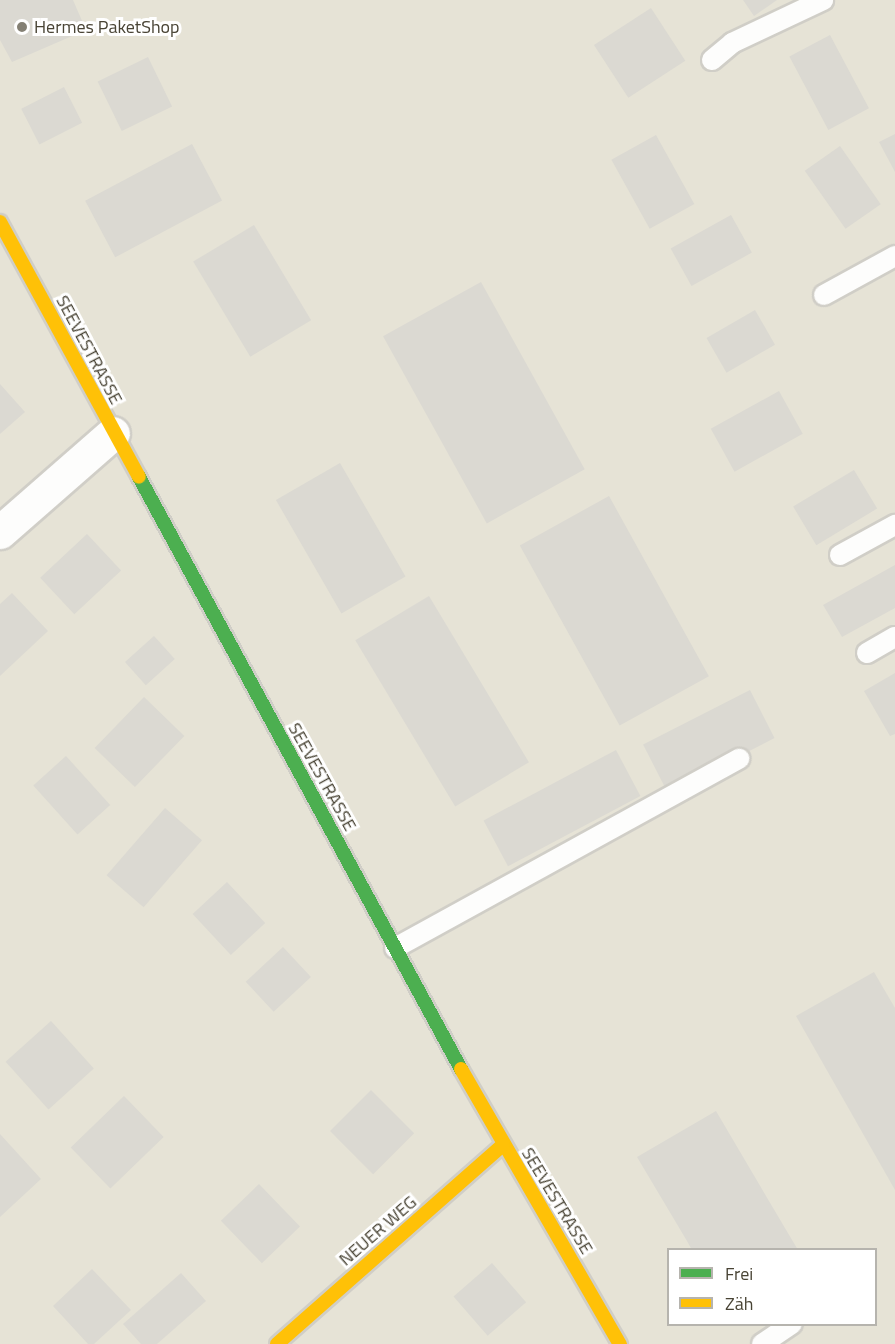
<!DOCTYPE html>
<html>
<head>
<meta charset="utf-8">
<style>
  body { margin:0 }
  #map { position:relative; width:895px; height:1344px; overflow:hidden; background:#f2f0ea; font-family:"Titillium Web",sans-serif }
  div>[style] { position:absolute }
  .residential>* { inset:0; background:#e6e3d6 }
  .building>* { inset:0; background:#dbd9d2; transform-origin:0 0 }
  .roads { filter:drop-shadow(2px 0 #d0cec7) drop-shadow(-2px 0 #d0cec7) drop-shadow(0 2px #d0cec7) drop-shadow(0 -2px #d0cec7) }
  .lane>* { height:20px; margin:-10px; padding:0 10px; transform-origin:10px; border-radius:10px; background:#fdfdfc }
  .street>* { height:33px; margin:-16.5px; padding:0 16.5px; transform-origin:16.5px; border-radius:16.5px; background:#fdfdfc }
  .fast>* { height:14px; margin:-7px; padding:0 7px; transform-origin:7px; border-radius:7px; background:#4caf50 }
  .slow>* { height:14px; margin:-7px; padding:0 7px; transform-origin:7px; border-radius:7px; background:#ffc107 }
  .dots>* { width:16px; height:16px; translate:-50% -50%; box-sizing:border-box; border:3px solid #fff; border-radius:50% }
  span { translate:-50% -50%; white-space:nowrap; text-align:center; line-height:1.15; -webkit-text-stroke:6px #fff; paint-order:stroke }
  .poi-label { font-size:18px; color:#484334 }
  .left { translate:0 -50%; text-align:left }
  .street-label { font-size:18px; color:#484334 }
  .legend { position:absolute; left:667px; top:1248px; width:210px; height:78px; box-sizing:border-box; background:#fff; border:2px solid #b6b4ae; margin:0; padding:8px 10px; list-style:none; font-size:18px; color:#484334 }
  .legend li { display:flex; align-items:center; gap:12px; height:30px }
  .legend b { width:30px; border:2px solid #b6b4ae }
</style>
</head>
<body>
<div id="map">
  <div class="residential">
    <i style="clip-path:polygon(evenodd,0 0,895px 0,895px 1344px,0 1344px,0 0,668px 1250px,876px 1250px,876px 1324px,668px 1324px,668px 1250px)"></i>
  </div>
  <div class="building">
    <i style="clip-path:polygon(0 0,73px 0,86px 30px,12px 62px,0 40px)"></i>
    <i style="clip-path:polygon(743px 0,777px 0,754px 16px)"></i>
    <i style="left:651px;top:8px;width:63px;height:68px;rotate:57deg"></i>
    <i style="left:830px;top:35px;width:83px;height:46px;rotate:62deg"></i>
    <i style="left:148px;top:57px;width:55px;height:56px;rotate:64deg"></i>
    <i style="left:64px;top:87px;width:40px;height:48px;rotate:63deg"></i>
    <i style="clip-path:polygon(895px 134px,895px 172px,879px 142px)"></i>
    <i style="left:656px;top:135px;width:79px;height:51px;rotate:61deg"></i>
    <i style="left:192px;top:144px;width:64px;height:121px;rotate:62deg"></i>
    <i style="left:840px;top:146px;width:71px;height:43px;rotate:55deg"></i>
    <i style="left:731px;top:215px;width:43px;height:69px;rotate:61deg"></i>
    <i style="left:254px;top:225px;width:111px;height:71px;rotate:59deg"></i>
    <i style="left:481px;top:282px;width:214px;height:112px;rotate:61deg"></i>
    <i style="left:755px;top:310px;width:40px;height:56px;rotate:60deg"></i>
    <i style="clip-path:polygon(0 384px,25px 412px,0 434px)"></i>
    <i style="left:779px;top:391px;width:49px;height:78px;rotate:61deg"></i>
    <i style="left:340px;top:463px;width:131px;height:74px;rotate:60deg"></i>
    <i style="left:854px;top:470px;width:45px;height:71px;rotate:59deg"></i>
    <i style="left:609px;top:496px;width:206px;height:102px;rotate:61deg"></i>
    <i style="left:87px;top:534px;width:50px;height:64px;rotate:47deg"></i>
    <i style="clip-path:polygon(895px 565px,895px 608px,842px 637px,823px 605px)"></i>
    <i style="clip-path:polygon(12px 593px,48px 631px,0 676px,0 604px)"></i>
    <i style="left:429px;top:596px;width:194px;height:86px;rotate:59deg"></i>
    <i style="left:154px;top:636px;width:31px;height:39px;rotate:48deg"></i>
    <i style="clip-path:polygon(895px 673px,895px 734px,890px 736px,864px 691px)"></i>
    <i style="left:750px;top:690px;width:54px;height:120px;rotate:63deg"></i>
    <i style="left:144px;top:697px;width:56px;height:71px;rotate:44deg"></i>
    <i style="left:616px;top:750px;width:52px;height:150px;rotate:62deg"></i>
    <i style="left:66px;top:756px;width:66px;height:44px;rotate:48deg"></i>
    <i style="left:165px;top:808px;width:49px;height:89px;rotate:41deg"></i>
    <i style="left:227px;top:882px;width:56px;height:47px;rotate:47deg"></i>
    <i style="left:283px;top:947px;width:41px;height:51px;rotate:47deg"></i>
    <i style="clip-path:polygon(874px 972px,895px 1008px,895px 1190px,796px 1016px)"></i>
    <i style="left:51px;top:1021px;width:64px;height:61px;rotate:48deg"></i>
    <i style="left:371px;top:1090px;width:61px;height:58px;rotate:45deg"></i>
    <i style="left:124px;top:1096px;width:57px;height:74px;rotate:46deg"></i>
    <i style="clip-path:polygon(716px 1111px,766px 1196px,798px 1250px,692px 1250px,687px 1241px,637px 1157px)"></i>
    <i style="clip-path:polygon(0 1134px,41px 1179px,0 1217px)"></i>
    <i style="left:259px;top:1184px;width:59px;height:53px;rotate:46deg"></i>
    <i style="left:492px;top:1263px;width:52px;height:51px;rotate:49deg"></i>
    <i style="clip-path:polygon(92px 1269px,131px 1310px,94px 1344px,88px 1344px,53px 1306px)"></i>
    <i style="clip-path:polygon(181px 1273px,206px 1301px,157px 1344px,141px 1344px,123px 1324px)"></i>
  </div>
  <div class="roads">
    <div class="lane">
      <i style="left:712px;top:60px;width:26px;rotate:-40deg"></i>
      <i style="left:732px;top:43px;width:101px;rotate:-25.3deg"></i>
      <i style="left:824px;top:295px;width:81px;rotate:-28.8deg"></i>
      <i style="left:840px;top:555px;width:63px;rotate:-28.6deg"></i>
      <i style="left:867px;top:653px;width:32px;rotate:-30deg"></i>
      <i style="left:395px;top:948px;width:393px;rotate:-28.8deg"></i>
      <i style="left:762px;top:1344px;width:36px;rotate:-34deg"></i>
    </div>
    <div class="street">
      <i style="left:0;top:532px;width:150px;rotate:-41.2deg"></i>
    </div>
    <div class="fast">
      <i style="left:139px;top:477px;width:674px;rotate:61.46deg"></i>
    </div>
    <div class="slow">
      <i style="left:0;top:222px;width:290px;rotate:61.4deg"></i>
      <i style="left:461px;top:1069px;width:318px;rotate:60deg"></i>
      <i style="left:277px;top:1344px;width:301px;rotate:-41.4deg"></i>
    </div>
  </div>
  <div class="dots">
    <i style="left:22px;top:27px;background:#848074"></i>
  </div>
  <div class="poi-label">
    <span class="left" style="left:34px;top:27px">Hermes PaketShop</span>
  </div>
  <div class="street-label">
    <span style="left:89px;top:350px;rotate:62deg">SEEVESTRASSE</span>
    <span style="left:322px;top:777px;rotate:61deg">SEEVESTRASSE</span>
    <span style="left:557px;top:1201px;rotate:59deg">SEEVESTRASSE</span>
    <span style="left:378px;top:1231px;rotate:-41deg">NEUER WEG</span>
  </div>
  <ul class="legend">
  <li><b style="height:8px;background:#4caf50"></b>Frei</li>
  <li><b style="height:8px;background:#ffc107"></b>Zäh</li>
  </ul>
</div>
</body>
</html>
